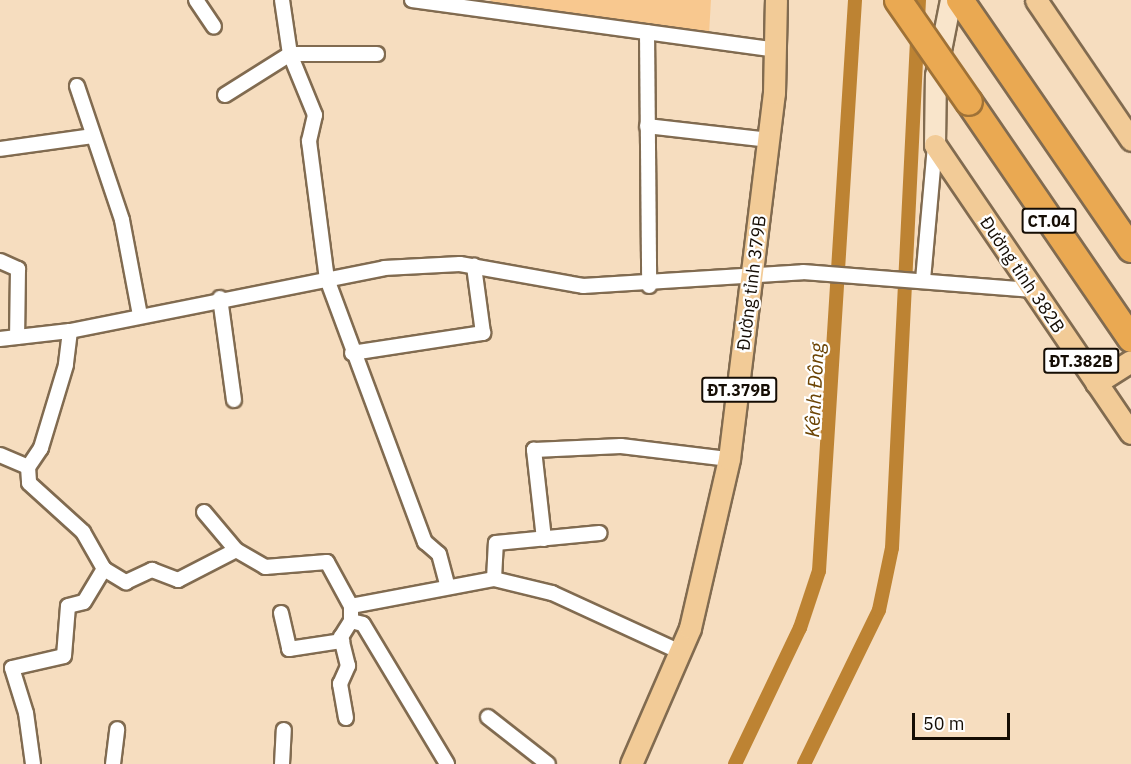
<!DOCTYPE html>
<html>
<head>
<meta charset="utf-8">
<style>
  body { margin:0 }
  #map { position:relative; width:1131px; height:764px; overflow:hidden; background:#f6ddbf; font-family:"IBM Plex Sans",sans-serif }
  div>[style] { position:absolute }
  .green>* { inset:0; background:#f8c88f }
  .canal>* { height:14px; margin:-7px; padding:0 7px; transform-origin:7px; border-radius:7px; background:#bd8333 }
  .roads { filter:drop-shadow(2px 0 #816b50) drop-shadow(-2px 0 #816b50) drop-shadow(0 2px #816b50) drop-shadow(0 -2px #816b50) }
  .street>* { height:14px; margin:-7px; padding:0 7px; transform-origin:7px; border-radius:7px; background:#fff }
  .secondary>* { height:20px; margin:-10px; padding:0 10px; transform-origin:10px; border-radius:10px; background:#f9e5cb }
  .primary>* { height:21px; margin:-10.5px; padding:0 10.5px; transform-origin:10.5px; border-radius:10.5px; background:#f2cb97 }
  .highway>* { height:26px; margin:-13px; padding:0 13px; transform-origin:13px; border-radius:13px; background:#eaa952 }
  .bridges { filter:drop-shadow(2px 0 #9f7237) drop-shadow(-2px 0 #9f7237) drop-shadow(0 2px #9f7237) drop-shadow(0 -2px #9f7237) }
  .highway-bridge>* { height:26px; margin:-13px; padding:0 13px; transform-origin:13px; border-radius:13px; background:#eaa952 }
  span { translate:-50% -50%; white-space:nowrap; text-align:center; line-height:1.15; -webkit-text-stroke:4.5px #fff; paint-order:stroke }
  .shield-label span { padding:2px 4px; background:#fff; border:2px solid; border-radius:4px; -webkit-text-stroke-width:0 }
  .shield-label { font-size:16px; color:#150d04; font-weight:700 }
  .street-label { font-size:18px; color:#150d04 }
  .water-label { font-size:20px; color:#6c4404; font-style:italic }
  .scale { position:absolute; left:912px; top:713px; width:98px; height:27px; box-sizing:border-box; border:3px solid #150d04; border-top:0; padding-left:8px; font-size:18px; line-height:21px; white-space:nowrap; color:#150d04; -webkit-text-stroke:4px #fff; paint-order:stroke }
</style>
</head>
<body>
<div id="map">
  <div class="green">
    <i style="clip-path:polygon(490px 0,711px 0,709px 34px,497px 7px)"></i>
  </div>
  <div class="canal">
    <i style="left:735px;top:764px;width:151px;rotate:-64.5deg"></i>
    <i style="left:800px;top:628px;width:60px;rotate:-71.6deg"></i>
    <i style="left:819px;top:571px;width:572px;rotate:-86.39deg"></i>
    <i style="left:804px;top:764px;width:171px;rotate:-64deg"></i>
    <i style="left:879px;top:610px;width:63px;rotate:-78.2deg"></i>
    <i style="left:892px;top:548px;width:549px;rotate:-87.18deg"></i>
  </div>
  <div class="roads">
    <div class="street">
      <i style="left:196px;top:0;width:32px;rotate:56deg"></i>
      <i style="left:282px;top:0;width:55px;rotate:81.6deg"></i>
      <i style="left:290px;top:54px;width:66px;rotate:67.7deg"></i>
      <i style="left:315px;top:115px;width:27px;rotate:103deg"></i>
      <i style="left:309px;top:141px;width:139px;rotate:82.6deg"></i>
      <i style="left:327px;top:279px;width:281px;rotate:69.6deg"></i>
      <i style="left:425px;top:542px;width:18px;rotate:41deg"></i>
      <i style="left:439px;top:554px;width:30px;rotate:75deg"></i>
      <i style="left:412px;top:0;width:367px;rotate:7.8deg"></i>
      <i style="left:647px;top:32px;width:254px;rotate:89.5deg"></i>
      <i style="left:77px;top:86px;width:141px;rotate:71.4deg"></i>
      <i style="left:122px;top:220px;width:97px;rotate:79.3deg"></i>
      <i style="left:225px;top:95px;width:77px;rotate:-32.2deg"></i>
      <i style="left:290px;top:54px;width:87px"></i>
      <i style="left:647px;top:126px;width:123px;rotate:6.5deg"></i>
      <i style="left:0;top:149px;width:94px;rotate:-8deg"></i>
      <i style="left:0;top:261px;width:20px;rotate:24deg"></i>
      <i style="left:18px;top:269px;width:68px;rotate:90.8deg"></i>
      <i style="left:923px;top:280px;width:136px;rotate:-84.9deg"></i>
      <i style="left:220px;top:298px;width:103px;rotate:82.2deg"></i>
      <i style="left:70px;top:331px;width:34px;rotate:97deg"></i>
      <i style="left:66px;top:365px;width:87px;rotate:106.8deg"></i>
      <i style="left:41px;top:448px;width:23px;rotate:124deg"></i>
      <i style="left:28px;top:467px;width:16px;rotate:86deg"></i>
      <i style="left:29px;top:483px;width:73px;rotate:42.2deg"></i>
      <i style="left:83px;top:532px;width:43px;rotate:60.4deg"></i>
      <i style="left:104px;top:569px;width:26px;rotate:31deg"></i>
      <i style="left:126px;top:582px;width:29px;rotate:-25deg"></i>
      <i style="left:152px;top:570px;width:28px;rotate:21deg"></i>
      <i style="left:178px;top:580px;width:65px;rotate:-27.3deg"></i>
      <i style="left:0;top:339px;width:70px;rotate:-6.5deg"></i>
      <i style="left:70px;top:331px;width:320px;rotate:-11.3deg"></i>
      <i style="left:384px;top:268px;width:76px;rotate:-3deg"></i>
      <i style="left:460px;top:264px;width:125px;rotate:10.1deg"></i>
      <i style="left:583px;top:286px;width:220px;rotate:-3.6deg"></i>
      <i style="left:803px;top:272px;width:228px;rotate:4.5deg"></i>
      <i style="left:352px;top:353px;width:133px;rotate:-8.7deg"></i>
      <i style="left:483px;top:333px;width:68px;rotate:-97.7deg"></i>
      <i style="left:0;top:455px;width:30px;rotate:23deg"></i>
      <i style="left:204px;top:512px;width:50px;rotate:49.9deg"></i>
      <i style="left:236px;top:550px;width:34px;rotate:30deg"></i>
      <i style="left:265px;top:567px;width:62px;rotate:-4.6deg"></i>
      <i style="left:327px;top:562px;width:50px;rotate:61.4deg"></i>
      <i style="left:351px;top:606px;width:146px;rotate:-10.7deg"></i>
      <i style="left:494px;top:579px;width:60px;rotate:13.6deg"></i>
      <i style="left:552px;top:593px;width:141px;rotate:24.7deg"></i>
      <i style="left:544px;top:539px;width:90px;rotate:-96.4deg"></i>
      <i style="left:534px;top:450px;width:87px;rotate:-2.6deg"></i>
      <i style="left:621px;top:446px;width:109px;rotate:6.9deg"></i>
      <i style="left:494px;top:579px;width:36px;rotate:-87deg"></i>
      <i style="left:496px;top:543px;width:104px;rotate:-5.5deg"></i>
      <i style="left:351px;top:606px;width:15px;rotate:90deg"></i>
      <i style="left:351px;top:621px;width:12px;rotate:14deg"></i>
      <i style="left:363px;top:624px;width:163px;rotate:59deg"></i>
      <i style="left:281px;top:613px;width:37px;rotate:77deg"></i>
      <i style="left:289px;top:649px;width:54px;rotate:-8.6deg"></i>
      <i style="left:488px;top:717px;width:76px;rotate:38.1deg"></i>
      <i style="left:346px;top:718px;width:35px;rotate:-100deg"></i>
      <i style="left:340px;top:684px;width:20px;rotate:-66deg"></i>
      <i style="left:348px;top:666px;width:30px;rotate:-104deg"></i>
      <i style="left:341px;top:637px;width:19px;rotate:-58deg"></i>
      <i style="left:33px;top:764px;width:51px;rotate:-97.8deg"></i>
      <i style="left:26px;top:713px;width:47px;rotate:-107.3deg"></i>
      <i style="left:12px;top:668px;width:53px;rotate:-13deg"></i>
      <i style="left:64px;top:656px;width:50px;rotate:-85.4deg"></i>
      <i style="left:68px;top:606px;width:16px;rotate:-14deg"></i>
      <i style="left:84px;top:602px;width:39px;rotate:-59deg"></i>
      <i style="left:113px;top:764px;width:35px;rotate:-83deg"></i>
      <i style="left:282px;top:764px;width:34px;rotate:-87deg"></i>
    </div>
    <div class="secondary">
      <i style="left:935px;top:145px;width:69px;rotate:-89.2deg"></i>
      <i style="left:936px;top:76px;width:77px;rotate:-78.8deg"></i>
    </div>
    <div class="primary">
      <i style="left:1036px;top:0;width:169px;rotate:55.8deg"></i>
      <i style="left:935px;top:145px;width:348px;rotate:55.8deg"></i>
      <i style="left:1096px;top:383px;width:41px;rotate:-32.2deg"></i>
      <i style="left:631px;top:764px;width:148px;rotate:-66.5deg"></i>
      <i style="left:690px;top:628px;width:173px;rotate:-77deg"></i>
      <i style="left:729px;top:459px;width:369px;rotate:-83deg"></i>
      <i style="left:774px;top:93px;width:93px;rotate:-88.8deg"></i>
    </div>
    <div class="highway">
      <i style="left:960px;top:0;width:302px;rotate:55.5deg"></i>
      <i style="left:969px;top:102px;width:287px;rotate:55.6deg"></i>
    </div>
  </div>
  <div class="bridges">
    <div class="highway-bridge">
      <i style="left:898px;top:0;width:124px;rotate:55.2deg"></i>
    </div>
  </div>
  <div class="shield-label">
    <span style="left:1049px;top:221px">CT.04</span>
    <span style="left:1081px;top:361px">ĐT.382B</span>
    <span style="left:739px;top:390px">ĐT.379B</span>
  </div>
  <div class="street-label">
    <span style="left:1022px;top:275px;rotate:56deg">Đường tỉnh 382B</span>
    <span style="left:752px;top:283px;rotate:-83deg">Đường tỉnh 379B</span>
  </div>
  <div class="water-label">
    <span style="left:814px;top:390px;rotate:-87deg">Kênh Đông</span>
  </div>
  <div class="scale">50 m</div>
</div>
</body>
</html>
